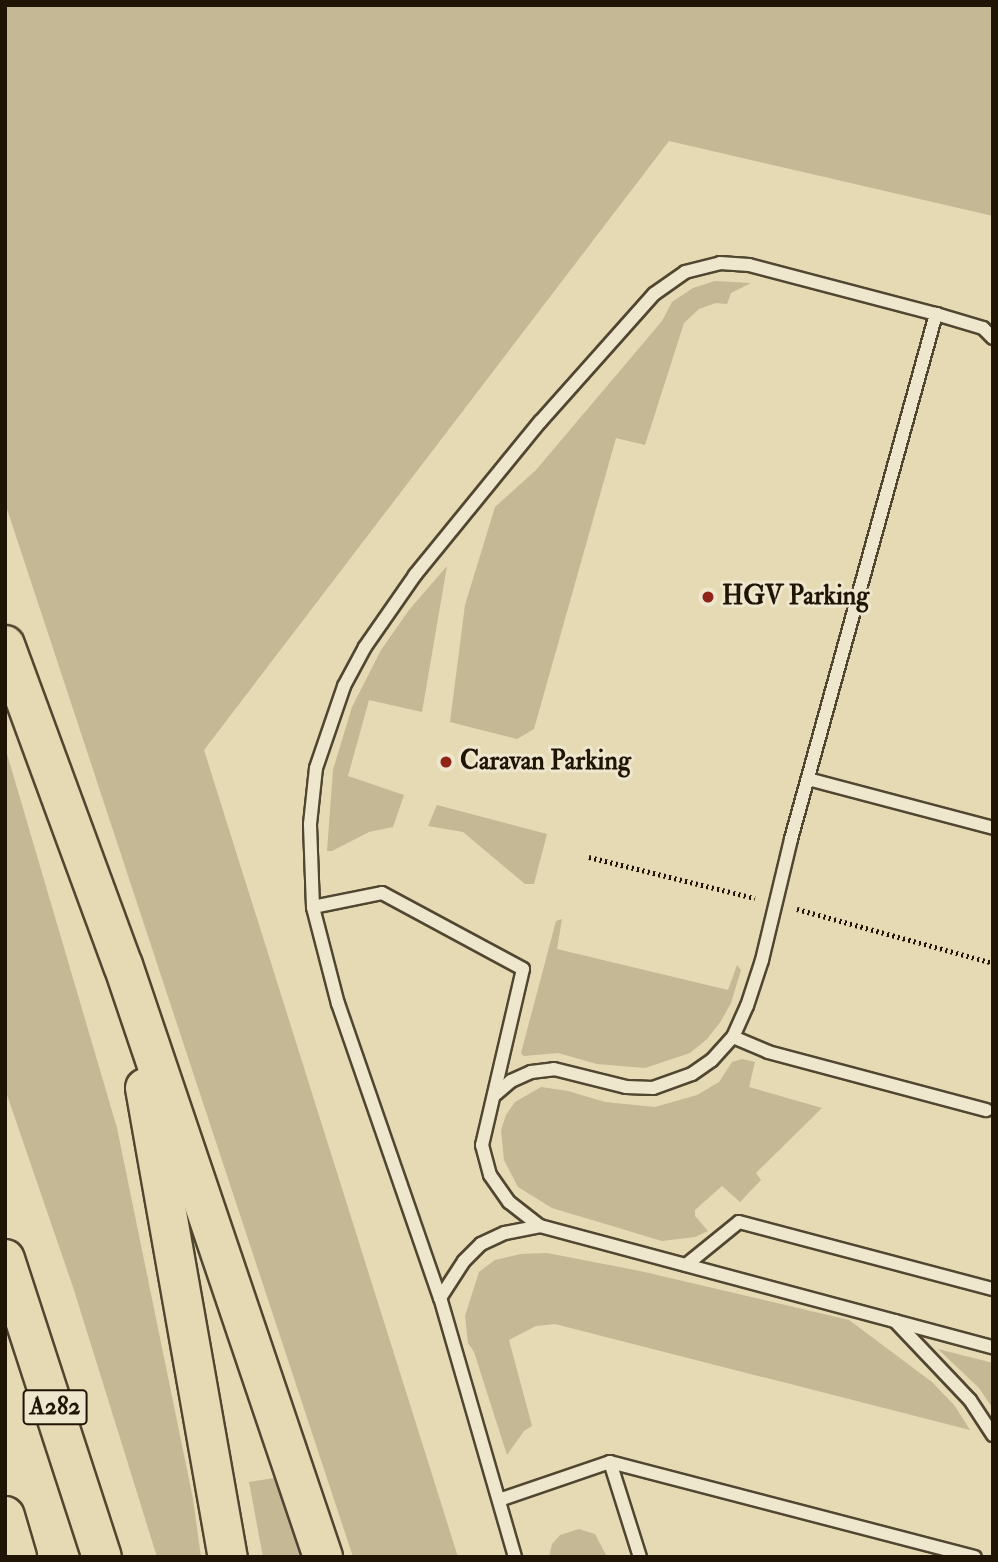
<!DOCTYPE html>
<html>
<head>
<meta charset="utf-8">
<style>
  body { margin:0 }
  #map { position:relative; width:998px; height:1562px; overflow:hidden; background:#e5dab3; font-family:"IM FELL Double Pica",serif }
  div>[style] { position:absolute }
  .green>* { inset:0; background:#c4b895 }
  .path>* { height:4.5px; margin-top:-2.25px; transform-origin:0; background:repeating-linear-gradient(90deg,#201405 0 2px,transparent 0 5.5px) }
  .roads { filter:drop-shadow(2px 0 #514630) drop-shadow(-2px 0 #514630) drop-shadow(0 2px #514630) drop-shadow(0 -2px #514630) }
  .lane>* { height:12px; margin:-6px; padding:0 6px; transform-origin:6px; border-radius:6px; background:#eee7ce }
  .highway>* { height:38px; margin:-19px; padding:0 19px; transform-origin:19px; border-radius:19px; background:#e5dab3 }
  .dots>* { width:19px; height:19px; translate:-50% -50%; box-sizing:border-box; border:4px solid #eee7ce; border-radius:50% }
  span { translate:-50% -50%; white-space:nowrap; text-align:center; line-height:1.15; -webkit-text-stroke:6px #eee7ce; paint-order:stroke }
  .shield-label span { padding:2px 5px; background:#eee7ce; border:2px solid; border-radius:5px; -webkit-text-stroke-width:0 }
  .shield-label { font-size:24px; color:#201405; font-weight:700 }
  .poi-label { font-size:26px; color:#201405; font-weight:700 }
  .left { translate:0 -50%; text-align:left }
  .frame { position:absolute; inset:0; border:7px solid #201405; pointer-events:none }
</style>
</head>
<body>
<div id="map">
  <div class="green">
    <i style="clip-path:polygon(5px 5px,993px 5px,993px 216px,669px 141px,204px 750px,458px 1557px,353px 1557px,5px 503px)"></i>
    <i style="clip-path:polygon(715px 281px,751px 283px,731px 293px,727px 304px,716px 303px,699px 309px,684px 323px,645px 445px,616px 438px,534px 729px,517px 739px,450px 722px,465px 605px,495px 507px,536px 470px,662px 321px,672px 302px,693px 288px)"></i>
    <i style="clip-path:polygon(447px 566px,422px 712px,369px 700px,348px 776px,404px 795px,393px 827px,369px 832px,332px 851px,327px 851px,333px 770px,352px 707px,381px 650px,409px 610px)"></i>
    <i style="clip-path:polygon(5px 747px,117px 1128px,193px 1499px,201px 1557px,157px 1557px,74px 1290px,5px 1089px)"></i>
    <i style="clip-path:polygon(437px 805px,547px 834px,534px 884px,525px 884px,463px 832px,428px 826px)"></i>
    <i style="clip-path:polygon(562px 919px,557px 949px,728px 990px,737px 965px,741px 970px,731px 1003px,721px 1021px,707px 1039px,690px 1053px,645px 1068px,597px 1064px,558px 1053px,524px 1056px,521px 1053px,556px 921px)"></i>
    <i style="clip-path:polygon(742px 1059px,755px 1062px,749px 1087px,822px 1108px,756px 1173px,761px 1180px,740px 1202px,722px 1186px,695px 1210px,695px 1216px,708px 1231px,695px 1237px,662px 1241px,552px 1208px,518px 1187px,504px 1160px,501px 1130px,506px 1115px,515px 1102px,541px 1087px,568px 1091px,605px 1102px,655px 1107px,697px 1095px,719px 1082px,732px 1062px)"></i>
    <i style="clip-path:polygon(547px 1253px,640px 1271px,849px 1320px,932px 1382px,955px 1406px,970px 1430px,555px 1324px,536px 1326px,509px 1340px,532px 1426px,524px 1431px,507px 1455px,474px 1352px,468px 1343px,465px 1316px,479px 1272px,495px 1260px,521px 1254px)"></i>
    <i style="clip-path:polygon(938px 1349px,993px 1363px,993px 1409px,979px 1388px)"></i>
    <i style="clip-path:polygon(274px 1478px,291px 1509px,305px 1557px,263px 1557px,249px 1482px)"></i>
    <i style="clip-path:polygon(579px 1529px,595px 1534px,607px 1557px,549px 1557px,552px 1544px,560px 1535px)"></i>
  </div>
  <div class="path">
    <i style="left:589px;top:857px;width:171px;rotate:13.9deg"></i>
    <i style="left:797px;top:909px;width:203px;rotate:15.4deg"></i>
  </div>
  <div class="roads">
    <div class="lane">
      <i style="left:808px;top:779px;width:191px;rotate:14.8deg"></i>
      <i style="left:313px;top:907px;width:70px;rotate:-11.5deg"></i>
      <i style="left:382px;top:893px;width:160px;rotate:28.3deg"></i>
      <i style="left:523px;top:969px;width:181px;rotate:103.1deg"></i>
      <i style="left:482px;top:1145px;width:31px;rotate:75deg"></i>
      <i style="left:490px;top:1175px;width:33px;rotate:55deg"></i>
      <i style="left:509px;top:1202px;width:39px;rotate:38deg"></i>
      <i style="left:540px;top:1226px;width:469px;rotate:15deg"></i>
      <i style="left:733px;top:1037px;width:38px;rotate:23deg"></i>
      <i style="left:768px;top:1052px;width:226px;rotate:14.9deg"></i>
      <i style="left:496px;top:1094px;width:20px;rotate:-41deg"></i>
      <i style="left:511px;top:1081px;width:22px;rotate:-24deg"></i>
      <i style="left:531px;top:1072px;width:23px;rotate:-7deg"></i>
      <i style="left:554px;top:1069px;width:74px;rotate:14deg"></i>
      <i style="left:626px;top:1087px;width:27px;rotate:2deg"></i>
      <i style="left:653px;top:1088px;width:41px;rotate:-19.7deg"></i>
      <i style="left:692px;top:1074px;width:24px;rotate:-35deg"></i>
      <i style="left:712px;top:1060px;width:31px;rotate:-48deg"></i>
      <i style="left:733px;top:1037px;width:34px;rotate:-66deg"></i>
      <i style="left:747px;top:1006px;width:48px;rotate:-71.9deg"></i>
      <i style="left:762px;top:960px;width:124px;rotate:-76.5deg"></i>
      <i style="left:791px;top:839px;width:545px;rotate:-74.56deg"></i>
      <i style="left:686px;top:1265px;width:68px;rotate:-39.1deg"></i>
      <i style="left:739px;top:1222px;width:263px;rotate:14.8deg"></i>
      <i style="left:440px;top:1298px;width:44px;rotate:-57deg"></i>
      <i style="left:464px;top:1261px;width:24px;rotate:-45deg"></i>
      <i style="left:481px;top:1244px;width:26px;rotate:-25deg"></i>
      <i style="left:505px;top:1233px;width:36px;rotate:-11deg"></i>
      <i style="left:895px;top:1321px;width:109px;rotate:46.5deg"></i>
      <i style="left:970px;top:1400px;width:42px;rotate:56.7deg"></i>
      <i style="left:610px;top:1462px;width:100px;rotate:72.5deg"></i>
      <i style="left:499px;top:1500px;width:117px;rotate:-18.9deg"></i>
      <i style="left:610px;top:1462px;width:377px;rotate:14.6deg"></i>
      <i style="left:515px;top:1557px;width:270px;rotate:-106.1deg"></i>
      <i style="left:440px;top:1298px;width:311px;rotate:-109.1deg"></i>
      <i style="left:338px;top:1004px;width:100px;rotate:-104.5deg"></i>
      <i style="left:313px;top:907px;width:83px;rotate:-92.1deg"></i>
      <i style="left:310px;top:824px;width:56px;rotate:-83.9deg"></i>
      <i style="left:316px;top:768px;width:87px;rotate:-71.1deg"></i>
      <i style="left:344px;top:686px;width:44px;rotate:-61.7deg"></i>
      <i style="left:365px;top:647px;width:88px;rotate:-55.2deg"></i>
      <i style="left:415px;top:575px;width:198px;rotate:-50.8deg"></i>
      <i style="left:540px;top:422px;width:171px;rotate:-48.3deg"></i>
      <i style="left:654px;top:294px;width:38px;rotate:-35deg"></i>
      <i style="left:685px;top:272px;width:36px;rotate:-14deg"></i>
      <i style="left:720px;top:263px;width:29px;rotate:4deg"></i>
      <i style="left:749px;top:265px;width:193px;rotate:14.7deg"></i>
      <i style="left:936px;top:314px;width:49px;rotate:16.6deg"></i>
      <i style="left:983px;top:328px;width:14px;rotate:45deg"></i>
    </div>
    <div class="highway">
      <i style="left:5px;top:645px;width:341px;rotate:69.8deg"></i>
      <i style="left:123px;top:965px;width:625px;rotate:71.33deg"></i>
      <i style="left:145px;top:1088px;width:476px;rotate:80deg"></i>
      <i style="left:5px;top:1259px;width:313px;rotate:72deg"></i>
      <i style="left:5px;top:1516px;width:43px;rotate:73.7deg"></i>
    </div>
  </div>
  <div class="dots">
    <i style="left:708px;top:597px;background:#8f2418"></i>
    <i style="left:446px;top:762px;background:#8f2418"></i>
  </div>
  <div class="shield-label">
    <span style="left:55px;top:1407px">A282</span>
  </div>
  <div class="poi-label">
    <span class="left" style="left:722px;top:597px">HGV Parking</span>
    <span class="left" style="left:460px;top:762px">Caravan Parking</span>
  </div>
  <div class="frame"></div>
</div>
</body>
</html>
